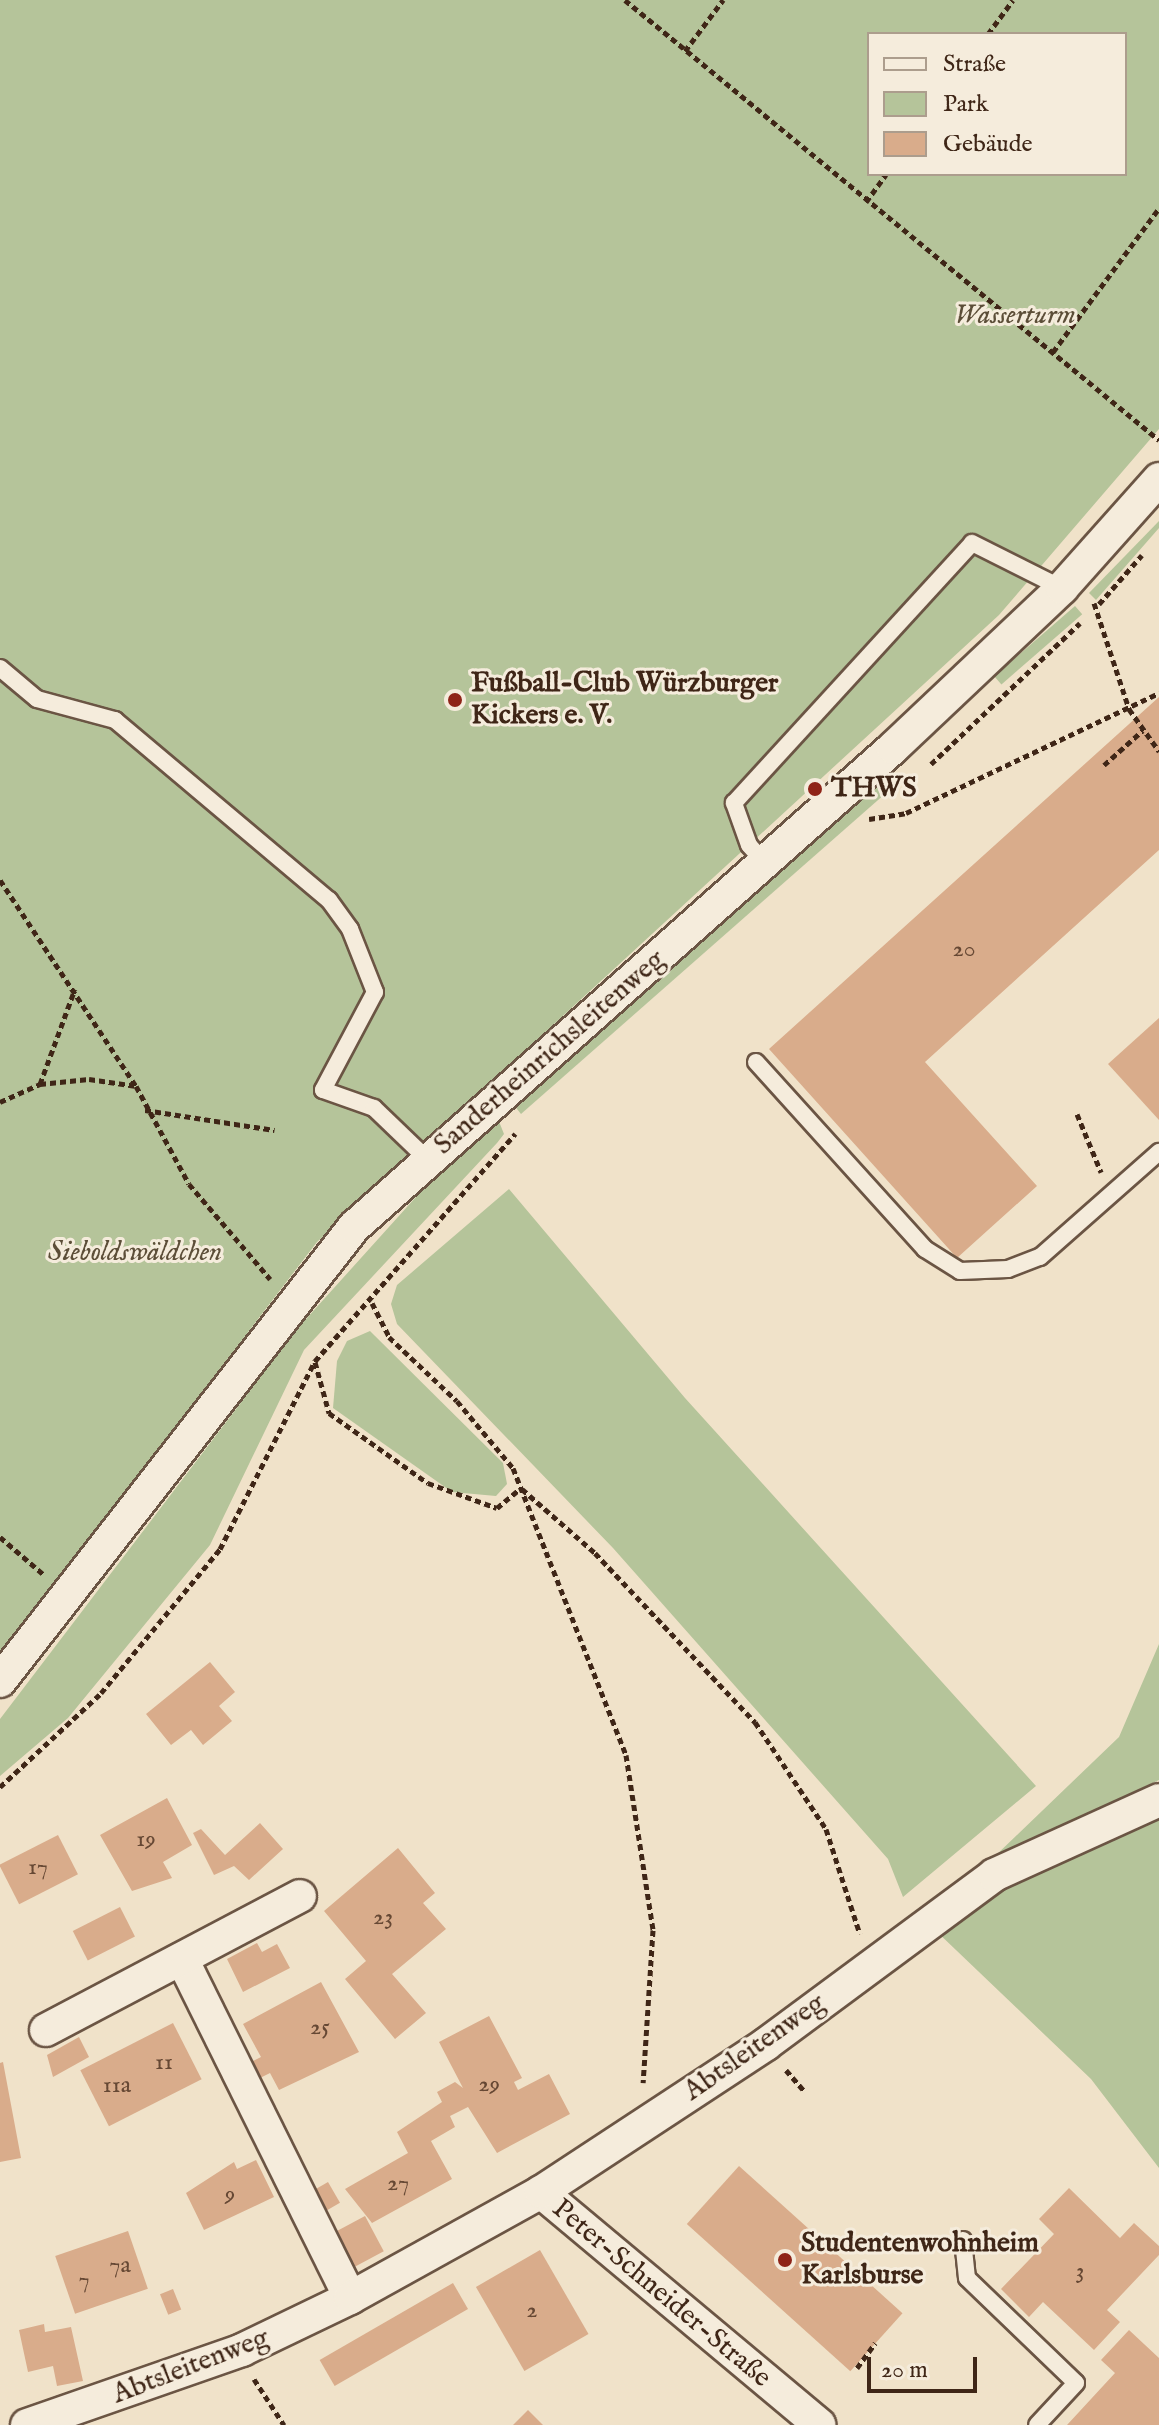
<!DOCTYPE html>
<html>
<head>
<meta charset="utf-8">
<style>
  body { margin:0 }
  #map { position:relative; width:1159px; height:2425px; overflow:hidden; background:#f0e2c9; font-family:"IM FELL English",serif }
  div>[style] { position:absolute }
  .green>* { inset:0; background:#b5c49a; transform-origin:0 0 }
  .building>* { inset:0; background:#d9ac8b; transform-origin:0 0 }
  .path>* { height:5px; margin-top:-2.5px; transform-origin:0; background:repeating-linear-gradient(90deg,#3f2617 0 6px,transparent 0 10px) }
  .roads { filter:drop-shadow(2px 0 #6b5544) drop-shadow(-2px 0 #6b5544) drop-shadow(0 2px #6b5544) drop-shadow(0 -2px #6b5544) }
  .service>* { height:16px; margin:-8px; padding:0 8px; transform-origin:8px; border-radius:8px; background:#f5ecdc }
  .minor>* { height:32px; margin:-16px; padding:0 16px; transform-origin:16px; border-radius:16px; background:#f5ecdc }
  .dots>* { width:22px; height:22px; translate:-50% -50%; box-sizing:border-box; border:4px solid #f5ecdc; border-radius:50% }
  span { translate:-50% -50%; white-space:nowrap; text-align:center; line-height:1.15; -webkit-text-stroke:6px #f5ecdc; paint-order:stroke }
  .number-label { font-size:24px; color:#664834 }
  .number-label span { -webkit-text-stroke-width:0 }
  .park-label { font-size:28px; color:#5c4e38; font-style:italic }
  .poi-label { font-size:28px; color:#3f2617; font-weight:700 }
  .left { translate:0 -50%; text-align:left }
  .street-label { font-size:28px; color:#3f2617 }
  .legend { position:absolute; left:867px; top:32px; width:260px; height:144px; box-sizing:border-box; background:#f5ecdc; border:2px solid #ac9d8d; margin:0; padding:10px 14px; list-style:none; font-size:24px; color:#3f2617 }
  .legend li { display:flex; align-items:center; gap:16px; height:40px }
  .legend b { width:40px; border:2px solid #ac9d8d }
  .scale { position:absolute; left:867px; top:2357px; width:110px; height:36px; box-sizing:border-box; border:4px solid #3f2617; border-top:0; padding-left:10px; font-size:24px; line-height:28px; white-space:nowrap; color:#3f2617; -webkit-text-stroke:6px #f5ecdc; paint-order:stroke }
</style>
</head>
<body>
<div id="map">
  <div class="green">
    <i style="clip-path:polygon(evenodd,0 0,1159px 0,1159px 429px,999px 615px,317px 1242px,0 1656px,0 0,869px 34px,1125px 34px,1125px 174px,869px 174px,869px 34px)"></i>
    <i style="clip-path:polygon(1159px 521px,1159px 528px,1096px 600px,1089px 593px)"></i>
    <i style="left:1075px;top:606px;width:11px;height:107px;rotate:49deg"></i>
    <i style="clip-path:polygon(887px 778px,894px 786px,521px 1114px,513px 1104px)"></i>
    <i style="clip-path:polygon(498px 1119px,504px 1134px,497px 1143px,304px 1350px,210px 1545px,68px 1718px,0 1776px,0 1719px,297px 1329px,434px 1177px)"></i>
    <i style="clip-path:polygon(509px 1189px,685px 1398px,1036px 1786px,903px 1897px,888px 1859px,613px 1548px,397px 1324px,391px 1304px,397px 1285px)"></i>
    <i style="clip-path:polygon(370px 1331px,503px 1463px,507px 1484px,496px 1496px,452px 1492px,333px 1408px,337px 1361px,347px 1341px)"></i>
    <i style="clip-path:polygon(1159px 1644px,1159px 1780px,993px 1858px,1119px 1737px)"></i>
    <i style="clip-path:polygon(1159px 1816px,1159px 2168px,1091px 2079px,934px 1929px,1004px 1883px)"></i>
  </div>
  <div class="building">
    <i style="clip-path:polygon(1159px 697px,1159px 850px,925px 1062px,1037px 1186px,957px 1258px,769px 1049px)"></i>
    <i style="clip-path:polygon(1159px 1018px,1159px 1120px,1108px 1064px)"></i>
    <i style="clip-path:polygon(210px 1662px,235px 1692px,219px 1706px,232px 1721px,203px 1745px,191px 1730px,171px 1745px,146px 1714px)"></i>
    <i style="clip-path:polygon(167px 1798px,192px 1845px,163px 1862px,172px 1878px,132px 1891px,100px 1835px)"></i>
    <i style="clip-path:polygon(260px 1823px,283px 1849px,249px 1880px,234px 1866px,214px 1875px,193px 1833px,201px 1829px,225px 1855px)"></i>
    <i style="left:58px;top:1835px;width:44px;height:66px;rotate:63deg"></i>
    <i style="clip-path:polygon(398px 1848px,435px 1893px,423px 1903px,446px 1929px,392px 1974px,426px 2013px,395px 2039px,345px 1979px,366px 1961px,324px 1911px)"></i>
    <i style="left:120px;top:1907px;width:33px;height:53px;rotate:63deg"></i>
    <i style="clip-path:polygon(257px 1943px,262px 1952px,277px 1944px,290px 1968px,243px 1992px,227px 1959px)"></i>
    <i style="clip-path:polygon(321px 1982px,359px 2052px,279px 2090px,270px 2073px,260px 2078px,251px 2062px,261px 2057px,243px 2024px)"></i>
    <i style="clip-path:polygon(489px 2016px,522px 2078px,514px 2082px,518px 2090px,549px 2074px,570px 2114px,497px 2153px,468px 2107px,450px 2116px,455px 2127px,431px 2141px,452px 2179px,372px 2223px,345px 2189px,408px 2153px,397px 2132px,442px 2102px,437px 2092px,455px 2082px,463px 2088px,439px 2042px)"></i>
    <i style="left:173px;top:2023px;width:63px;height:104px;rotate:63deg"></i>
    <i style="clip-path:polygon(79px 2037px,89px 2057px,53px 2077px,47px 2055px)"></i>
    <i style="clip-path:polygon(3px 2062px,21px 2158px,0 2162px,0 2063px)"></i>
    <i style="clip-path:polygon(256px 2160px,274px 2197px,204px 2230px,186px 2193px,234px 2162px,237px 2169px)"></i>
    <i style="left:739px;top:2166px;width:220px;height:78px;rotate:42deg"></i>
    <i style="left:328px;top:2182px;width:24px;height:21px;rotate:60deg"></i>
    <i style="clip-path:polygon(1069px 2188px,1120px 2238px,1134px 2223px,1159px 2246px,1159px 2255px,1107px 2310px,1120px 2322px,1094px 2350px,1043px 2302px,1029px 2317px,1001px 2289px,1054px 2234px,1039px 2219px)"></i>
    <i style="left:365px;top:2216px;width:40px;height:36px;rotate:62deg"></i>
    <i style="left:128px;top:2231px;width:61px;height:77px;rotate:71deg"></i>
    <i style="left:540px;top:2250px;width:97px;height:74px;rotate:60deg"></i>
    <i style="left:453px;top:2283px;width:30px;height:154px;rotate:60deg"></i>
    <i style="left:173px;top:2289px;width:22px;height:14px;rotate:68deg"></i>
    <i style="clip-path:polygon(44px 2324px,45px 2332px,71px 2327px,83px 2381px,57px 2386px,53px 2366px,28px 2372px,19px 2330px)"></i>
    <i style="clip-path:polygon(1129px 2330px,1159px 2358px,1159px 2425px,1067px 2425px,1115px 2373px,1101px 2360px)"></i>
    <i style="clip-path:polygon(528px 2410px,543px 2425px,513px 2425px)"></i>
  </div>
  <div class="path">
    <i style="left:625px;top:0;width:692px;rotate:39.49deg"></i>
    <i style="left:988px;top:34px;width:42px;rotate:-53.7deg"></i>
    <i style="left:685px;top:51px;width:64px;rotate:-53.3deg"></i>
    <i style="left:866px;top:202px;width:34px;rotate:-54deg"></i>
    <i style="left:1053px;top:352px;width:179px;rotate:-53.6deg"></i>
    <i style="left:1094px;top:603px;width:112px;rotate:71.7deg"></i>
    <i style="left:1129px;top:709px;width:52px;rotate:54.5deg"></i>
    <i style="left:1099px;top:604px;width:65px;rotate:-48.7deg"></i>
    <i style="left:931px;top:764px;width:205px;rotate:-43.4deg"></i>
    <i style="left:1104px;top:765px;width:52px;rotate:-41.9deg"></i>
    <i style="left:869px;top:819px;width:37px;rotate:-9deg"></i>
    <i style="left:906px;top:813px;width:280px;rotate:-25.4deg"></i>
    <i style="left:0;top:880px;width:247px;rotate:56.6deg"></i>
    <i style="left:40px;top:1084px;width:101px;rotate:-69.8deg"></i>
    <i style="left:0;top:1102px;width:44px;rotate:-24.2deg"></i>
    <i style="left:40px;top:1084px;width:49px;rotate:-5.8deg"></i>
    <i style="left:89px;top:1079px;width:48px;rotate:8.5deg"></i>
    <i style="left:136px;top:1086px;width:111px;rotate:61.6deg"></i>
    <i style="left:189px;top:1184px;width:125px;rotate:49.5deg"></i>
    <i style="left:145px;top:1110px;width:131px;rotate:8.8deg"></i>
    <i style="left:1077px;top:1114px;width:63px;rotate:67.5deg"></i>
    <i style="left:372px;top:1303px;width:38px;rotate:63deg"></i>
    <i style="left:389px;top:1337px;width:93px;rotate:43.3deg"></i>
    <i style="left:457px;top:1401px;width:87px;rotate:50.1deg"></i>
    <i style="left:513px;top:1468px;width:308px;rotate:68.5deg"></i>
    <i style="left:626px;top:1755px;width:177px;rotate:81.2deg"></i>
    <i style="left:653px;top:1930px;width:153px;rotate:93.7deg"></i>
    <i style="left:315px;top:1362px;width:53px;rotate:74.6deg"></i>
    <i style="left:329px;top:1413px;width:121px;rotate:35.3deg"></i>
    <i style="left:428px;top:1483px;width:73px;rotate:19.9deg"></i>
    <i style="left:497px;top:1508px;width:30px;rotate:-40deg"></i>
    <i style="left:522px;top:1489px;width:97px;rotate:41.2deg"></i>
    <i style="left:595px;top:1553px;width:233px;rotate:46.6deg"></i>
    <i style="left:755px;top:1722px;width:128px;rotate:56.4deg"></i>
    <i style="left:826px;top:1829px;width:110px;rotate:72.1deg"></i>
    <i style="left:0;top:1537px;width:57px;rotate:40.7deg"></i>
    <i style="left:0;top:1787px;width:138px;rotate:-42.9deg"></i>
    <i style="left:101px;top:1693px;width:187px;rotate:-50.4deg"></i>
    <i style="left:220px;top:1549px;width:211px;rotate:-63.2deg"></i>
    <i style="left:315px;top:1361px;width:303px;rotate:-48.6deg"></i>
    <i style="left:786px;top:2070px;width:28px;rotate:49deg"></i>
    <i style="left:857px;top:2368px;width:31px;rotate:-54deg"></i>
    <i style="left:254px;top:2379px;width:55px;rotate:56.9deg"></i>
  </div>
  <div class="roads">
    <div class="service">
      <i style="left:0;top:668px;width:48px;rotate:40deg"></i>
      <i style="left:37px;top:699px;width:81px;rotate:15.1deg"></i>
      <i style="left:115px;top:720px;width:280px;rotate:40.1deg"></i>
      <i style="left:329px;top:900px;width:36px;rotate:54deg"></i>
      <i style="left:350px;top:929px;width:68px;rotate:68.4deg"></i>
      <i style="left:375px;top:992px;width:111px;rotate:118deg"></i>
      <i style="left:323px;top:1090px;width:54px;rotate:19.4deg"></i>
      <i style="left:374px;top:1108px;width:75px;rotate:43.9deg"></i>
      <i style="left:766px;top:864px;width:25px;rotate:-132deg"></i>
      <i style="left:749px;top:845px;width:45px;rotate:-109.7deg"></i>
      <i style="left:734px;top:803px;width:352px;rotate:-47.5deg"></i>
      <i style="left:972px;top:543px;width:101px;rotate:26.6deg"></i>
      <i style="left:756px;top:1062px;width:252px;rotate:47.9deg"></i>
      <i style="left:925px;top:1249px;width:41px;rotate:32.2deg"></i>
      <i style="left:960px;top:1271px;width:48px;rotate:-2.4deg"></i>
      <i style="left:1008px;top:1269px;width:34px;rotate:-21deg"></i>
      <i style="left:1040px;top:1257px;width:159px;rotate:-41.4deg"></i>
      <i style="left:963px;top:2240px;width:38px;rotate:84deg"></i>
      <i style="left:967px;top:2278px;width:151px;rotate:43.9deg"></i>
      <i style="left:1076px;top:2383px;width:57px;rotate:132.9deg"></i>
    </div>
    <div class="minor">
      <i style="left:0;top:1681px;width:576px;rotate:-52.06deg"></i>
      <i style="left:354px;top:1227px;width:721px;rotate:-41.63deg"></i>
      <i style="left:893px;top:748px;width:233px;rotate:-43.4deg"></i>
      <i style="left:1062px;top:588px;width:146px;rotate:-48.3deg"></i>
      <i style="left:182px;top:1959px;width:378px;rotate:63.6deg"></i>
      <i style="left:46px;top:2030px;width:287px;rotate:-27.8deg"></i>
      <i style="left:541px;top:2192px;width:363px;rotate:39.9deg"></i>
      <i style="left:27px;top:2425px;width:228px;rotate:-19.2deg"></i>
      <i style="left:242px;top:2350px;width:120px;rotate:-25.7deg"></i>
      <i style="left:350px;top:2298px;width:218px;rotate:-29deg"></i>
      <i style="left:541px;top:2192px;width:269px;rotate:-33.3deg"></i>
      <i style="left:766px;top:2044px;width:284px;rotate:-36.5deg"></i>
      <i style="left:994px;top:1875px;width:181px;rotate:-24.4deg"></i>
    </div>
  </div>
  <div class="dots">
    <i style="left:455px;top:700px;background:#8f2418"></i>
    <i style="left:815px;top:789px;background:#8f2418"></i>
    <i style="left:785px;top:2260px;background:#8f2418"></i>
  </div>
  <div class="number-label">
    <span style="left:964px;top:950px">20</span>
    <span style="left:146px;top:1840px">19</span>
    <span style="left:38px;top:1868px">17</span>
    <span style="left:383px;top:1918px">23</span>
    <span style="left:320px;top:2028px">25</span>
    <span style="left:164px;top:2063px">11</span>
    <span style="left:489px;top:2085px">29</span>
    <span style="left:117px;top:2086px">11a</span>
    <span style="left:398px;top:2184px">27</span>
    <span style="left:230px;top:2195px">9</span>
    <span style="left:120px;top:2266px">7a</span>
    <span style="left:1080px;top:2272px">3</span>
    <span style="left:84px;top:2281px">7</span>
    <span style="left:532px;top:2311px">2</span>
  </div>
  <div class="park-label">
    <span style="left:1015px;top:316px">Wasserturm</span>
    <span style="left:135px;top:1253px">Sieboldswäldchen</span>
  </div>
  <div class="poi-label">
    <span class="left" style="left:471px;top:700px">Fußball-Club Würzburger<br>Kickers e. V.</span>
    <span class="left" style="left:831px;top:789px">THWS</span>
    <span class="left" style="left:801px;top:2260px">Studentenwohnheim<br>Karlsburse</span>
  </div>
  <div class="street-label">
    <span style="left:550px;top:1053px;rotate:-41deg">Sanderheinrichsleitenweg</span>
    <span style="left:755px;top:2048px;rotate:-35deg">Abtsleitenweg</span>
    <span style="left:661px;top:2294px;rotate:40deg">Peter-Schneider-Straße</span>
    <span style="left:191px;top:2367px;rotate:-21deg">Abtsleitenweg</span>
  </div>
  <ul class="legend">
  <li><b style="height:10px;background:#f5ecdc"></b>Straße</li>
  <li><b style="height:22px;background:#b5c49a"></b>Park</li>
  <li><b style="height:22px;background:#d9ac8b"></b>Gebäude</li>
  </ul>
  <div class="scale">20 m</div>
</div>
</body>
</html>
